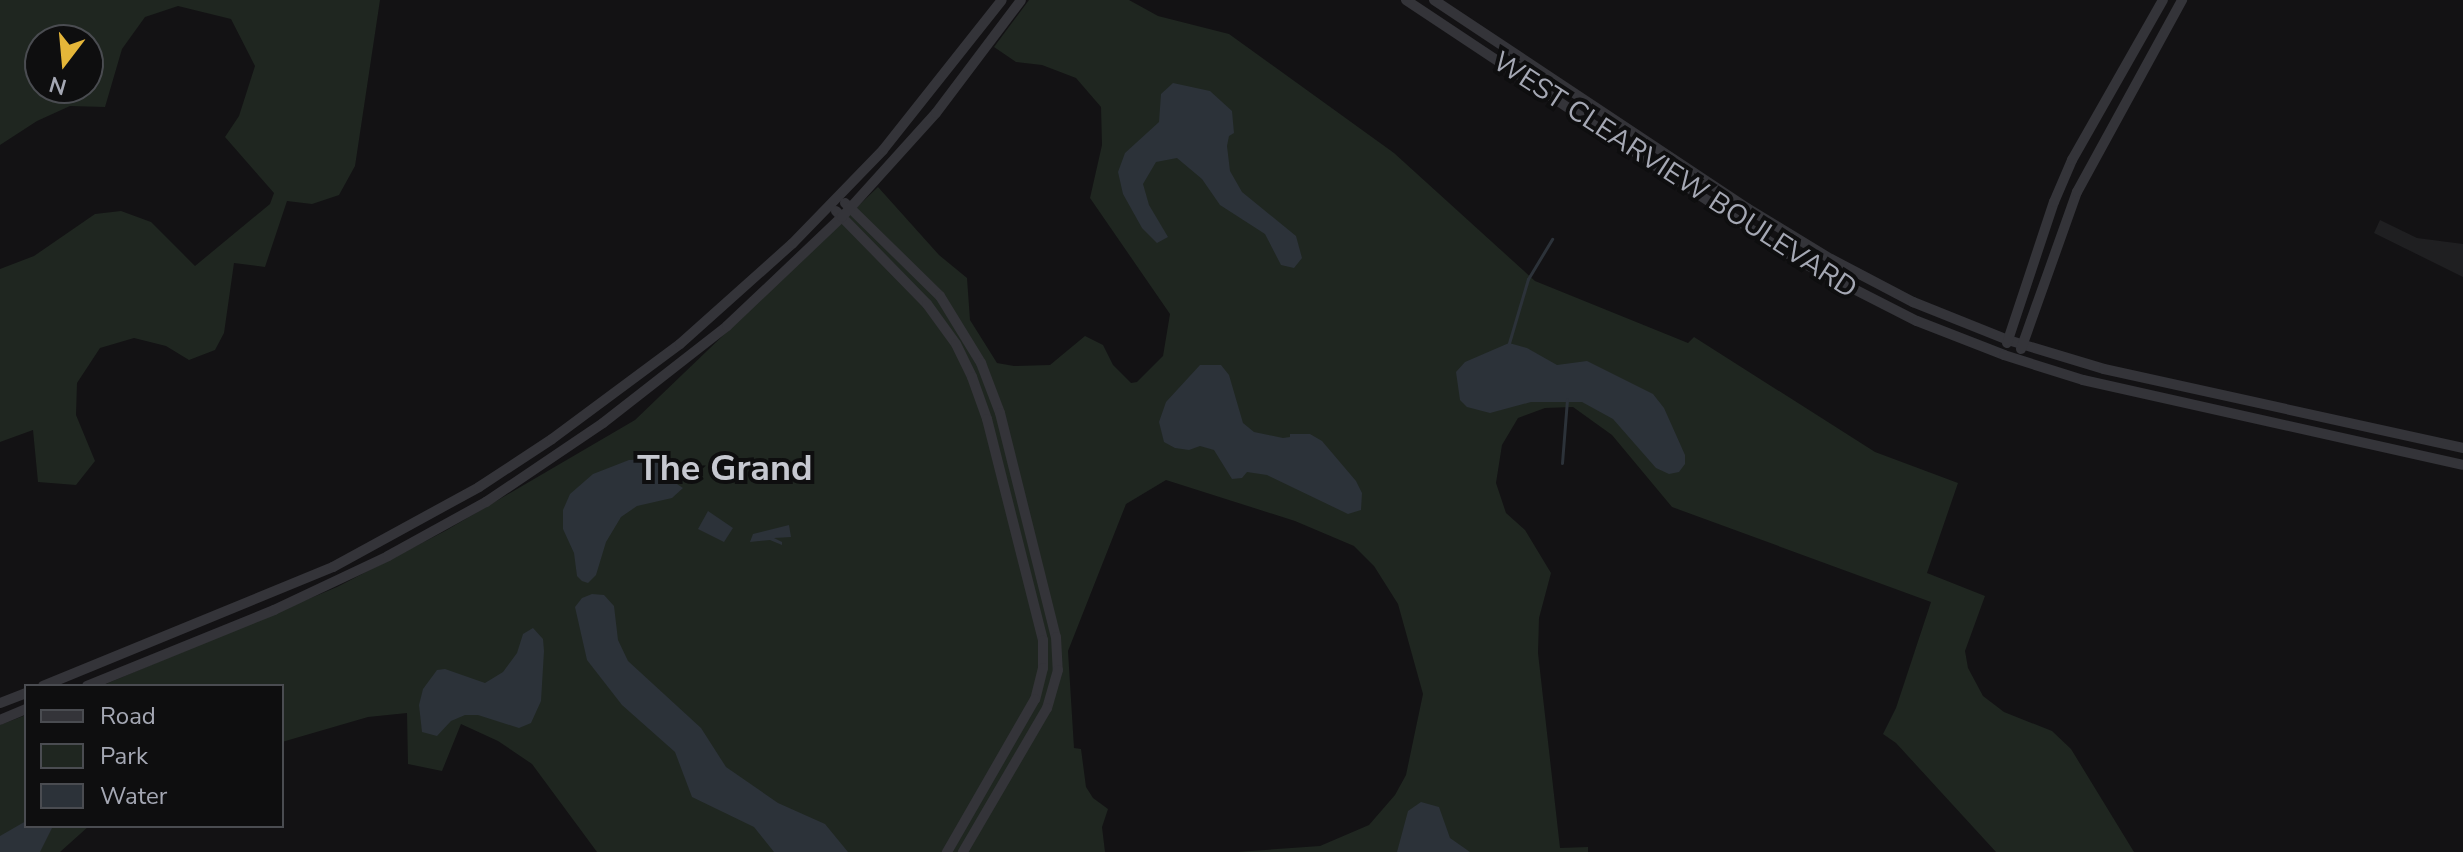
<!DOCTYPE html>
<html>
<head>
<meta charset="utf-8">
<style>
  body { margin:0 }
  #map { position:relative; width:2463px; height:852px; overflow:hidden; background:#131214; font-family:"Nunito Sans",sans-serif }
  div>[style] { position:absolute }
  .built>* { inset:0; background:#1f1f21 }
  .green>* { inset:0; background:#1f2620 }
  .water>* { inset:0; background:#2c3239 }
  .stream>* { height:3px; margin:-1.5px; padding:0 1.5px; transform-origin:1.5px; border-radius:1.5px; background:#2c3239 }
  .tertiary>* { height:10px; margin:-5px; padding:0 5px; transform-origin:5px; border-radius:5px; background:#343439 }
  span { translate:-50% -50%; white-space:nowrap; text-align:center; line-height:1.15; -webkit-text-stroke:8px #0e0e0f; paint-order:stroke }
  .street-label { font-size:28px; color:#a5a8b4 }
  .district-label { font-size:36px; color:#c6c8d0; font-weight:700 }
  .legend { position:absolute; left:24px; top:684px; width:260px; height:144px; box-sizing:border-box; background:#0e0e0f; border:2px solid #4a4c51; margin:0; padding:10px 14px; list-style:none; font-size:24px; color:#a5a8b4 }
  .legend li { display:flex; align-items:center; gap:16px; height:40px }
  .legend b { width:40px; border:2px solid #4a4c51 }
  .north { position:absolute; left:24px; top:24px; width:80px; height:80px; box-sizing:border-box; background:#0e0e0f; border:2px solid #4a4c51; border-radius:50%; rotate:196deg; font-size:22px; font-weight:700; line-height:32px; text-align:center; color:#a5a8b4 }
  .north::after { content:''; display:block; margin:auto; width:28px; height:36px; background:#e5b639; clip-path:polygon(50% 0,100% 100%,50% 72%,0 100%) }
</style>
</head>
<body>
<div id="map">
  <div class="built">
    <i style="clip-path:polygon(2380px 220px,2417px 238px,2463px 244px,2463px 277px,2374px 233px)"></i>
  </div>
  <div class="green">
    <i style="clip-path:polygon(evenodd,0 0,380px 0,355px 166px,339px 195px,312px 204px,287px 201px,265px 267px,234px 263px,224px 333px,215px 350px,189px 360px,166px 346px,134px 338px,100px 348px,77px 383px,76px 415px,95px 461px,76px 485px,38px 482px,33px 430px,0 442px,0 269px,34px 256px,95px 214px,121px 211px,151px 222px,195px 266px,270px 204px,274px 193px,225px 137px,239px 116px,255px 66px,231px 19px,178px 6px,145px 17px,122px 49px,105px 107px,70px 106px,37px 121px,0 145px,0 0,40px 40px,88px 40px,88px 88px,40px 88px,40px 40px)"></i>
    <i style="clip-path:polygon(1029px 0,1129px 0,1158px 16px,1229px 34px,1394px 153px,1535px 281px,1688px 343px,1694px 337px,1875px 452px,1958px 483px,1927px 573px,1985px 596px,1965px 651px,1968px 668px,1983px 696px,2004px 712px,2052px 731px,2071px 749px,2134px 852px,1996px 852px,1896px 743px,1883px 734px,1896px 708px,1931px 602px,1672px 507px,1612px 435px,1573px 407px,1545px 408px,1518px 418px,1502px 445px,1496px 483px,1506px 513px,1525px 530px,1551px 573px,1539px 618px,1538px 653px,1560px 848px,1588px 847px,1588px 852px,1237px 852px,1320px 846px,1369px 825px,1395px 795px,1406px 775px,1423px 694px,1398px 604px,1374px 566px,1354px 546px,1295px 521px,1166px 480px,1126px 504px,1068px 651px,1074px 748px,1081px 749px,1086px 787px,1093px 798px,1108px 809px,1102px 827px,1105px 852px,597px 852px,532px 764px,498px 741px,461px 724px,442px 771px,408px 764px,407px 713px,368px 717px,282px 742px,282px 686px,101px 686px,337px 587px,445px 531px,635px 420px,878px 187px,939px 255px,967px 278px,970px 320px,997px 363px,1014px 366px,1050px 365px,1085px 336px,1103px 345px,1113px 365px,1131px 383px,1137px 382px,1163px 356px,1170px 314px,1090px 198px,1102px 145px,1101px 107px,1076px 78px,1042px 65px,1016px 62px,994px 47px)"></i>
    <i style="clip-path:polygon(26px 715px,26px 826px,89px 826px,60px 852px,0 852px,0 725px)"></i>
  </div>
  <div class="water">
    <i style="clip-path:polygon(1173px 83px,1210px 91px,1232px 111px,1234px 133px,1229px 136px,1227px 146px,1230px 171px,1242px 192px,1296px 236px,1302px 258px,1294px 268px,1281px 265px,1265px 234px,1220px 205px,1202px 179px,1177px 158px,1156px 162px,1143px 184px,1149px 205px,1168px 237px,1157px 243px,1142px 228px,1123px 194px,1118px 172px,1125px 153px,1159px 122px,1161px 94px)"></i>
    <i style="clip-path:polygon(1509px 343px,1527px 348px,1557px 365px,1587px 361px,1653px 394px,1664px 408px,1685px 455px,1685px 464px,1679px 472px,1669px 474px,1656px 468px,1613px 419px,1582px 402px,1531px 402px,1490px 413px,1467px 407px,1460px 400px,1456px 372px,1465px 362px)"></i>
    <i style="clip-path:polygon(1200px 365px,1221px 365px,1229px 375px,1243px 423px,1254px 432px,1283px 438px,1290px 437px,1290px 434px,1310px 434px,1322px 441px,1356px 481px,1362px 493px,1361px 510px,1348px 514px,1267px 475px,1247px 472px,1242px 478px,1232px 479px,1214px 450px,1200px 446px,1189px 450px,1175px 448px,1164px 442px,1159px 422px,1166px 402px)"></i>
    <i style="clip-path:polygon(646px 459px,681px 470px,674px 482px,683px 488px,672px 498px,637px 506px,621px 517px,606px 542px,596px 575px,588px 583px,582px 581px,577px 576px,574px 553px,563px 529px,563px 510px,570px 494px,593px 474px,629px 460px)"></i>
    <i style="clip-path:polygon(708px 511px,733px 528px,724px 542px,698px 529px)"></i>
    <i style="clip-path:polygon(789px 525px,791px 537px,774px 538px,782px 542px,782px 545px,770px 540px,750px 542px,753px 534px)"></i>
    <i style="clip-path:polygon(592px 594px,604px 595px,614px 606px,618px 640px,628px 661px,701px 728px,726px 767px,778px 803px,825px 824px,848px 852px,774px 852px,754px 827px,692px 797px,675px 752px,622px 705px,587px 660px,575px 607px,582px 598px)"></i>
    <i style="clip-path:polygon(533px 628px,543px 639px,544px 651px,541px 701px,531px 723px,519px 728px,478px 715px,465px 715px,451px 721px,437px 736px,422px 732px,419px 705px,423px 689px,437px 670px,445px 669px,485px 683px,503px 672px,517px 653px,523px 634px)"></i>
    <i style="clip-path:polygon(1421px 802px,1439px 807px,1450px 838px,1470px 852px,1397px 852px,1408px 811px)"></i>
    <i style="clip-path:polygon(26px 821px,26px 826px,53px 826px,40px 852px,0 852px,0 836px)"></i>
  </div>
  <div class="stream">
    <i style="left:1509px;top:343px;width:67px;rotate:-73.5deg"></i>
    <i style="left:1528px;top:279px;width:47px;rotate:-59deg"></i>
    <i style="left:1562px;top:463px;width:64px;rotate:-85.5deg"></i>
  </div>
  <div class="tertiary">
    <i style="left:1406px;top:0;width:472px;rotate:33.6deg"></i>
    <i style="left:1799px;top:261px;width:132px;rotate:27deg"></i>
    <i style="left:1917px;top:321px;width:93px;rotate:21.3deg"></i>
    <i style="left:2004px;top:355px;width:83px;rotate:17.6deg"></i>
    <i style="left:2083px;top:380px;width:389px;rotate:12.6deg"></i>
    <i style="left:1434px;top:0;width:376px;rotate:33.6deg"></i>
    <i style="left:1747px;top:208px;width:98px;rotate:31.3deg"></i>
    <i style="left:1831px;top:259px;width:93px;rotate:27.7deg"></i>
    <i style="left:1913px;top:302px;width:102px;rotate:21.8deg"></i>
    <i style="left:2008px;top:340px;width:100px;rotate:16.8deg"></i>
    <i style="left:2104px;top:369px;width:368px;rotate:12.4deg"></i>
    <i style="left:845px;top:203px;width:133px;rotate:44.4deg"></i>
    <i style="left:940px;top:296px;width:79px;rotate:58.5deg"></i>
    <i style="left:981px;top:363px;width:53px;rotate:69.2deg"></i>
    <i style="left:1000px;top:413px;width:231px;rotate:76deg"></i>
    <i style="left:1056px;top:637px;width:33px;rotate:87deg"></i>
    <i style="left:1058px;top:670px;width:40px;rotate:106deg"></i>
    <i style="left:1047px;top:708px;width:167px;rotate:120.3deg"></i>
    <i style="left:836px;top:211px;width:130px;rotate:45.6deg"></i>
    <i style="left:927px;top:304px;width:49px;rotate:54.1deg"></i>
    <i style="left:956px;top:344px;width:37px;rotate:64deg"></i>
    <i style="left:972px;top:377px;width:45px;rotate:70.3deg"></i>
    <i style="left:987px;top:419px;width:228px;rotate:75.8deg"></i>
    <i style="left:1043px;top:640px;width:28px;rotate:90deg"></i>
    <i style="left:1043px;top:668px;width:32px;rotate:104deg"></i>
    <i style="left:1035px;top:699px;width:177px;rotate:119.9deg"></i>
    <i style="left:2007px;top:343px;width:149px;rotate:-71.6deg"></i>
    <i style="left:2054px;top:202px;width:46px;rotate:-66.8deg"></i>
    <i style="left:2072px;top:160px;width:184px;rotate:-60.4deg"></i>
    <i style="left:2021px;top:349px;width:167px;rotate:-70.4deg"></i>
    <i style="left:2077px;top:192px;width:219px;rotate:-61.3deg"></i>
    <i style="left:43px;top:686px;width:313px;rotate:-22.3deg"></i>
    <i style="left:333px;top:567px;width:166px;rotate:-28.7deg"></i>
    <i style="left:479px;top:487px;width:87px;rotate:-33.3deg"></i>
    <i style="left:552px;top:439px;width:159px;rotate:-36.6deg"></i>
    <i style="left:680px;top:344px;width:150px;rotate:-41.8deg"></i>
    <i style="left:792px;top:244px;width:131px;rotate:-45.9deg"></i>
    <i style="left:883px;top:150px;width:191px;rotate:-51.6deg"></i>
    <i style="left:87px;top:686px;width:202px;rotate:-22.1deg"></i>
    <i style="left:274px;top:610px;width:126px;rotate:-25.3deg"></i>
    <i style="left:388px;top:556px;width:112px;rotate:-28.9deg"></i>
    <i style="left:486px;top:502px;width:141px;rotate:-34deg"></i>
    <i style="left:603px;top:423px;width:157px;rotate:-38deg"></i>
    <i style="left:727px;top:326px;width:158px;rotate:-43.5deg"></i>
    <i style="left:842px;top:217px;width:140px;rotate:-47.9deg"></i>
    <i style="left:936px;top:113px;width:141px;rotate:-53deg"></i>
    <i style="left:0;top:703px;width:28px;rotate:-21deg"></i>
    <i style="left:0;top:720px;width:28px;rotate:-23deg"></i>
  </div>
  <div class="street-label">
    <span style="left:1675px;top:175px;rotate:33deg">WEST CLEARVIEW BOULEVARD</span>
  </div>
  <div class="district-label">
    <span style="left:725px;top:469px">The Grand</span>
  </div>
  <ul class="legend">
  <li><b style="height:10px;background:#343439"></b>Road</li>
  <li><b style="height:22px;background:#1f2620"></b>Park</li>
  <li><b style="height:22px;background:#2c3239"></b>Water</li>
  </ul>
  <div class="north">N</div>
</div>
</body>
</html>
